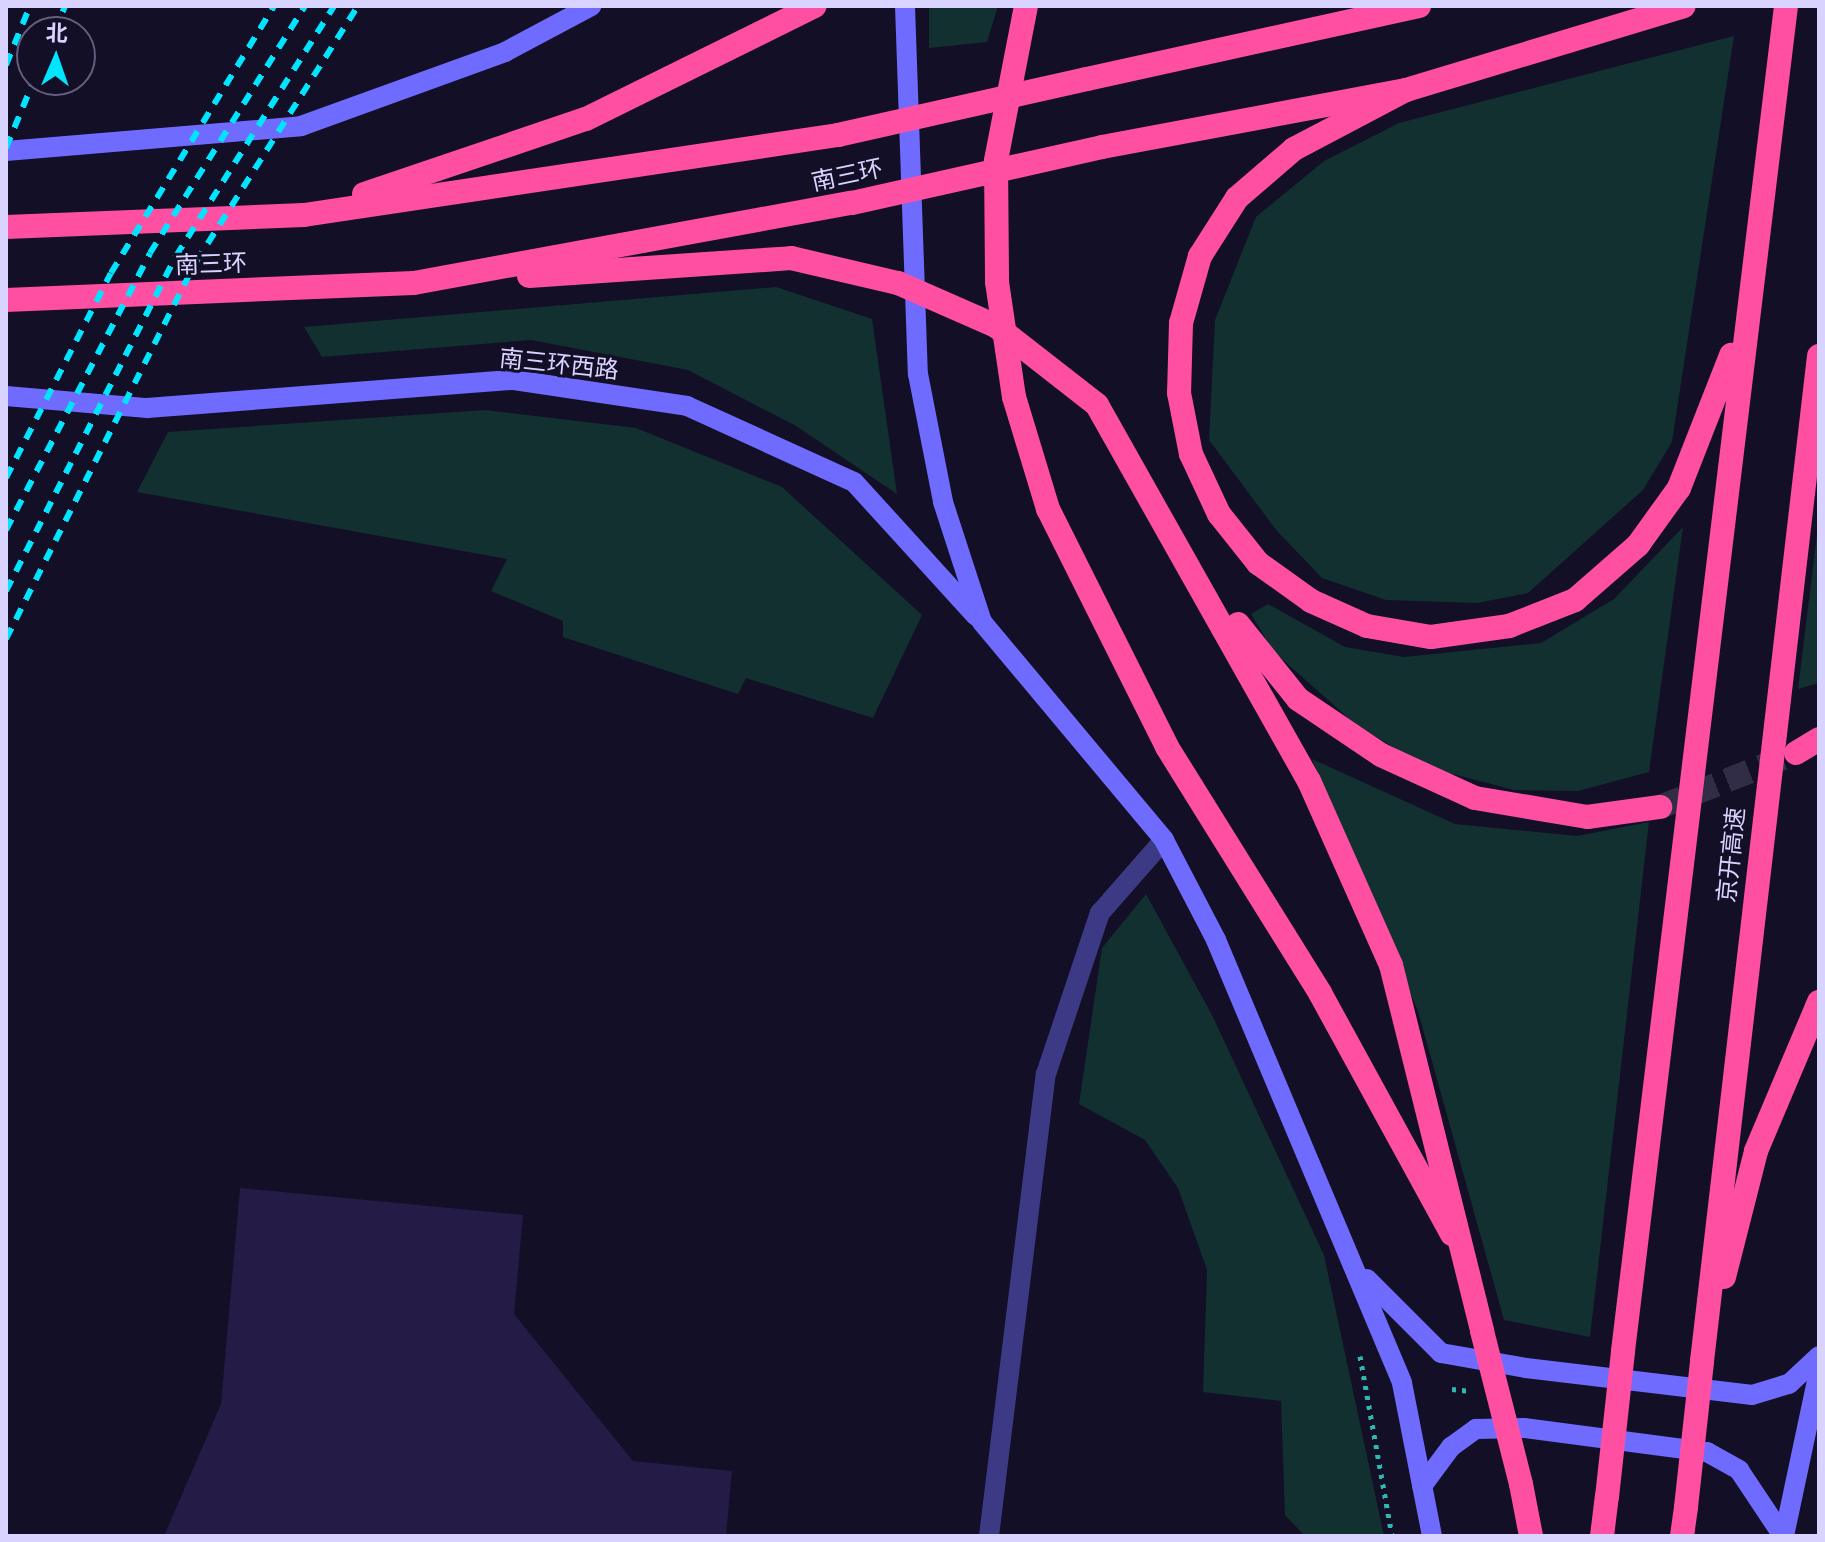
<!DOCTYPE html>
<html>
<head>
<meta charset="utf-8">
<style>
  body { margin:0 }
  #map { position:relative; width:1825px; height:1542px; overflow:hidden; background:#130f26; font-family:Cabin,"Noto Sans SC",sans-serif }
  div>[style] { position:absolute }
  .green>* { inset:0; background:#12302f }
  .building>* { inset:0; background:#241b47 }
  .highway-tunnel>* { height:24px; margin-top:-12px; transform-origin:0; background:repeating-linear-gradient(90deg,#312d47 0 24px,transparent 0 36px) }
  .path>* { height:5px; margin-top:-2.5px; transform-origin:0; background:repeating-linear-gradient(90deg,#2fb8b0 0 4px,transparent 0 10px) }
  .lane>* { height:20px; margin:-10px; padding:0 10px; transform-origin:10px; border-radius:10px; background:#3d3a85 }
  .secondary>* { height:20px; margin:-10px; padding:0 10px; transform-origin:10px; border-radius:10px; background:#6f6bff }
  .highway>* { height:24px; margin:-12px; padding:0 12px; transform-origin:12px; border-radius:12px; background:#ff4fa3 }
  .rail>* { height:6px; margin-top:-3px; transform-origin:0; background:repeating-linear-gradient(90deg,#00e5ff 0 12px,transparent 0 22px) }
  .highway-bridge>* { height:24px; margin:-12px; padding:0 12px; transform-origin:12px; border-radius:12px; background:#ff4fa3 }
  span { translate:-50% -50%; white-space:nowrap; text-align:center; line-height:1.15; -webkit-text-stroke:6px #130f26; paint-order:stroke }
  .street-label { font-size:24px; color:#d9d4ff }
  .frame { position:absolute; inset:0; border:8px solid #d9d4ff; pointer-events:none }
  .north { position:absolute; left:16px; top:16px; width:80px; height:80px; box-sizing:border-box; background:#130f26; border:2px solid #625e7d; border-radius:50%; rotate:2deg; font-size:22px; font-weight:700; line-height:32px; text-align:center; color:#d9d4ff }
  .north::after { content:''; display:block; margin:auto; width:28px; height:36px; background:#00e5ff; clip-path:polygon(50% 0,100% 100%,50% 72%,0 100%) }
</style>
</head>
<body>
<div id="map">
  <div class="green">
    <i style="clip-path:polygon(929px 6px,998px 6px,987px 42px,929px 48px)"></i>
    <i style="clip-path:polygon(1734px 36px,1672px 442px,1643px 490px,1528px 593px,1477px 603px,1386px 600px,1322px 578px,1277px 531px,1209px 440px,1215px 320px,1256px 217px,1324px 161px,1399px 123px)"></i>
    <i style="clip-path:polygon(776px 287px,872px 319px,897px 494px,796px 426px,688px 370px,531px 340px,322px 357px,304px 327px)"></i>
    <i style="clip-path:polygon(485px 410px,636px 428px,782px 487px,922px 615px,873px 718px,746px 678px,738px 694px,563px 637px,563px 621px,491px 591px,507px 559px,137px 492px,168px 432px)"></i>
    <i style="clip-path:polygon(1819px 518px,1819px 683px,1798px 689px)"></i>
    <i style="clip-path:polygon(1683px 527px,1649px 772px,1578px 791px,1514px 790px,1426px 767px,1355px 724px,1273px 651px,1251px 614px,1268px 604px,1345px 647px,1404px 657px,1541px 643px,1614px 599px)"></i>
    <i style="clip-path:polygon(1312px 759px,1455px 824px,1577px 836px,1649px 822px,1590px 1337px,1504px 1320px,1418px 1011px)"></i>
    <i style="clip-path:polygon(1146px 894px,1213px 1017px,1324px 1255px,1384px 1536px,1305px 1536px,1285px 1515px,1281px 1401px,1203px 1392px,1207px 1270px,1178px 1188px,1145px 1140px,1079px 1104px,1102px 948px)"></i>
  </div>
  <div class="building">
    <i style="clip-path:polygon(240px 1188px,523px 1215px,514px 1314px,633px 1461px,732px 1471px,726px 1536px,164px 1536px,221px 1404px)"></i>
  </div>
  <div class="highway-tunnel">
    <i style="left:1660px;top:807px;width:138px;rotate:-21.7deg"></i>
  </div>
  <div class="path">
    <i style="left:1360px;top:1356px;width:183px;rotate:79.9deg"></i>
    <i style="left:1452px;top:1389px;width:19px;rotate:6deg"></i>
  </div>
  <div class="lane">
    <i style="left:989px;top:1536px;width:466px;rotate:-83deg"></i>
    <i style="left:1046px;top:1074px;width:170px;rotate:-71.5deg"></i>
    <i style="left:1100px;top:913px;width:97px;rotate:-48.8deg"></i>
  </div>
  <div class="secondary">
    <i style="left:905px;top:6px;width:368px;rotate:88deg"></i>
    <i style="left:918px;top:374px;width:130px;rotate:78.9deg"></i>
    <i style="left:943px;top:502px;width:126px;rotate:72deg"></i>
    <i style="left:982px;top:622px;width:284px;rotate:50.1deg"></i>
    <i style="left:1164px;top:840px;width:113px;rotate:62.5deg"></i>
    <i style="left:1216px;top:940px;width:480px;rotate:67.2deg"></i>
    <i style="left:1402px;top:1383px;width:156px;rotate:78.9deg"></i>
    <i style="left:6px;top:151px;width:296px;rotate:-4.8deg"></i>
    <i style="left:301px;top:126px;width:217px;rotate:-19.9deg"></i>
    <i style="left:505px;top:52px;width:98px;rotate:-28.1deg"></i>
    <i style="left:6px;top:396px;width:142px;rotate:4.9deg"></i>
    <i style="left:147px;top:408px;width:368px;rotate:-4.4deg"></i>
    <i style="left:514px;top:380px;width:175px;rotate:8.5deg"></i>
    <i style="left:687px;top:406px;width:183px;rotate:24.5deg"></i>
    <i style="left:854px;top:482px;width:181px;rotate:47.7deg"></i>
    <i style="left:1367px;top:1279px;width:105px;rotate:45deg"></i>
    <i style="left:1441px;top:1353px;width:86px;rotate:10deg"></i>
    <i style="left:1526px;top:1368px;width:228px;rotate:6.8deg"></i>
    <i style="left:1752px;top:1395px;width:39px;rotate:-17deg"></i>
    <i style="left:1789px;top:1384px;width:41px;rotate:-43deg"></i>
    <i style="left:1422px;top:1486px;width:49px;rotate:-53.4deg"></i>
    <i style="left:1451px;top:1447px;width:31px;rotate:-36deg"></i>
    <i style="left:1476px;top:1429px;width:48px;rotate:-1.2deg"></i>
    <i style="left:1524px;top:1428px;width:185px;rotate:7.5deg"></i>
    <i style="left:1707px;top:1452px;width:37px;rotate:29deg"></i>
    <i style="left:1739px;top:1470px;width:79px;rotate:56.3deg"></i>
    <i style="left:1784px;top:1536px;width:168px;rotate:-78deg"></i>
  </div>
  <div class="highway">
    <i style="left:1026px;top:6px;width:158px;rotate:101deg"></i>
    <i style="left:996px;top:161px;width:121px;rotate:89.5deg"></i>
    <i style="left:997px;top:282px;width:116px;rotate:81.6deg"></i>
    <i style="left:1014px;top:397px;width:117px;rotate:73.1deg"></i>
    <i style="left:1048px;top:509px;width:266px;rotate:63.4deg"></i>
    <i style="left:1167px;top:747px;width:290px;rotate:58.1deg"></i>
    <i style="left:1320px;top:993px;width:275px;rotate:61.3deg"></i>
    <i style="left:1087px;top:79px;width:340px;rotate:-12.4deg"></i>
    <i style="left:1406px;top:90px;width:127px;rotate:152.2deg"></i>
    <i style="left:1294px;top:149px;width:75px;rotate:139.3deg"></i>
    <i style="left:1237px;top:198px;width:69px;rotate:122.5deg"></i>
    <i style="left:1200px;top:256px;width:70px;rotate:105.8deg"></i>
    <i style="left:1181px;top:323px;width:70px;rotate:91.6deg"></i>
    <i style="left:1179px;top:393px;width:62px;rotate:78.9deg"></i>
    <i style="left:1191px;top:454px;width:66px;rotate:65deg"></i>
    <i style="left:1219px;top:514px;width:63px;rotate:51.5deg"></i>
    <i style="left:1258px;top:563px;width:65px;rotate:35.6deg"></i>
    <i style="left:1311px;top:601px;width:61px;rotate:24.1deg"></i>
    <i style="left:1367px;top:626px;width:65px;rotate:9.8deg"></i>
    <i style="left:1431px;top:637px;width:79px;rotate:-8deg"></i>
    <i style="left:1509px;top:626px;width:71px;rotate:-21.5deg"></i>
    <i style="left:1575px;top:600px;width:84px;rotate:-41.1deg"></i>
    <i style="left:1638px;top:545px;width:70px;rotate:-54.3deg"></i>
    <i style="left:1679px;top:488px;width:143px;rotate:-68.6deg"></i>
    <i style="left:1102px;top:147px;width:309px;rotate:-10.6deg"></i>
    <i style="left:1406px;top:90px;width:290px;rotate:-16.8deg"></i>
    <i style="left:364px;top:194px;width:234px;rotate:-18.7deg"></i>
    <i style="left:586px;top:119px;width:255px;rotate:-26.3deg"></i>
    <i style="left:6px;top:227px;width:298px;rotate:-2.3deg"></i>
    <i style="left:304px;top:215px;width:540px;rotate:-8.52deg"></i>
    <i style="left:529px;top:276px;width:263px;rotate:-3.9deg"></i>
    <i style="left:6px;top:300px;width:408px;rotate:-2.4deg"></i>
    <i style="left:414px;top:283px;width:445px;rotate:-10.4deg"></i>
    <i style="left:1097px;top:405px;width:432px;rotate:60.6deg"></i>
    <i style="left:1309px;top:781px;width:201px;rotate:66deg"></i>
    <i style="left:1391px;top:965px;width:377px;rotate:76deg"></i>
    <i style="left:1238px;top:624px;width:96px;rotate:51.3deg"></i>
    <i style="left:1298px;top:699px;width:100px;rotate:34deg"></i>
    <i style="left:1381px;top:755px;width:103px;rotate:24.6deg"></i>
    <i style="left:1475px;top:798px;width:114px;rotate:9.6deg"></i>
    <i style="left:1587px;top:817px;width:74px;rotate:-7.8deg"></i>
    <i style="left:1796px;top:753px;width:27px;rotate:-31deg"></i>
    <i style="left:1724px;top:1277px;width:130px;rotate:-75.7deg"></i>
    <i style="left:1756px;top:1151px;width:162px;rotate:-67.1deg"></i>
    <i style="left:1623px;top:1351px;width:1355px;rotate:-83.09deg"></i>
    <i style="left:1702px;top:1361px;width:1012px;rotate:-83.36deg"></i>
    <i style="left:1521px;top:1484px;width:53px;rotate:79.1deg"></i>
    <i style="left:1602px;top:1536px;width:39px;rotate:-83deg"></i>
    <i style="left:1682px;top:1536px;width:29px;rotate:-82deg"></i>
  </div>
  <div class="rail">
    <i style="left:54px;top:32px;width:28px;rotate:-67deg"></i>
    <i style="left:6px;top:65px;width:64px;rotate:-67.9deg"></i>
    <i style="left:6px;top:148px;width:74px;rotate:-67.6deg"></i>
    <i style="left:6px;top:478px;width:230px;rotate:-62.9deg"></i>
    <i style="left:111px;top:273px;width:313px;rotate:-58.6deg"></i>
    <i style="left:6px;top:530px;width:312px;rotate:-62.5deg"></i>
    <i style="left:150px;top:253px;width:292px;rotate:-57.9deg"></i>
    <i style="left:6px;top:591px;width:376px;rotate:-63.1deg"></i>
    <i style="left:176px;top:256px;width:296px;rotate:-57.7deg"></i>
    <i style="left:6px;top:639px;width:422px;rotate:-63.3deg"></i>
    <i style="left:196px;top:262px;width:303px;rotate:-57.7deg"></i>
  </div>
  <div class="highway-bridge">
    <i style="left:838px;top:135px;width:255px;rotate:-12.7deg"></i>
    <i style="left:852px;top:203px;width:256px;rotate:-12.6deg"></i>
    <i style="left:791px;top:258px;width:110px;rotate:13.2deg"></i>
    <i style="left:898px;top:283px;width:107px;rotate:23.7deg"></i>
    <i style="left:996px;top:326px;width:128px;rotate:38deg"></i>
    <i style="left:1482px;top:1331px;width:158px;rotate:75.7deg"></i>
    <i style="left:1607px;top:1497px;width:147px;rotate:-83.7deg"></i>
    <i style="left:1686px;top:1507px;width:147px;rotate:-83.7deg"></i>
  </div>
  <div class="street-label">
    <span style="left:847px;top:175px;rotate:-12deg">南三环</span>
    <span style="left:211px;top:264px;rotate:-2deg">南三环</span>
    <span style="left:559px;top:364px;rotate:6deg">南三环西路</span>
    <span style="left:1731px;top:855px;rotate:-84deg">京开高速</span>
  </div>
  <div class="frame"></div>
  <div class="north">北</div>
</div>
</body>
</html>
